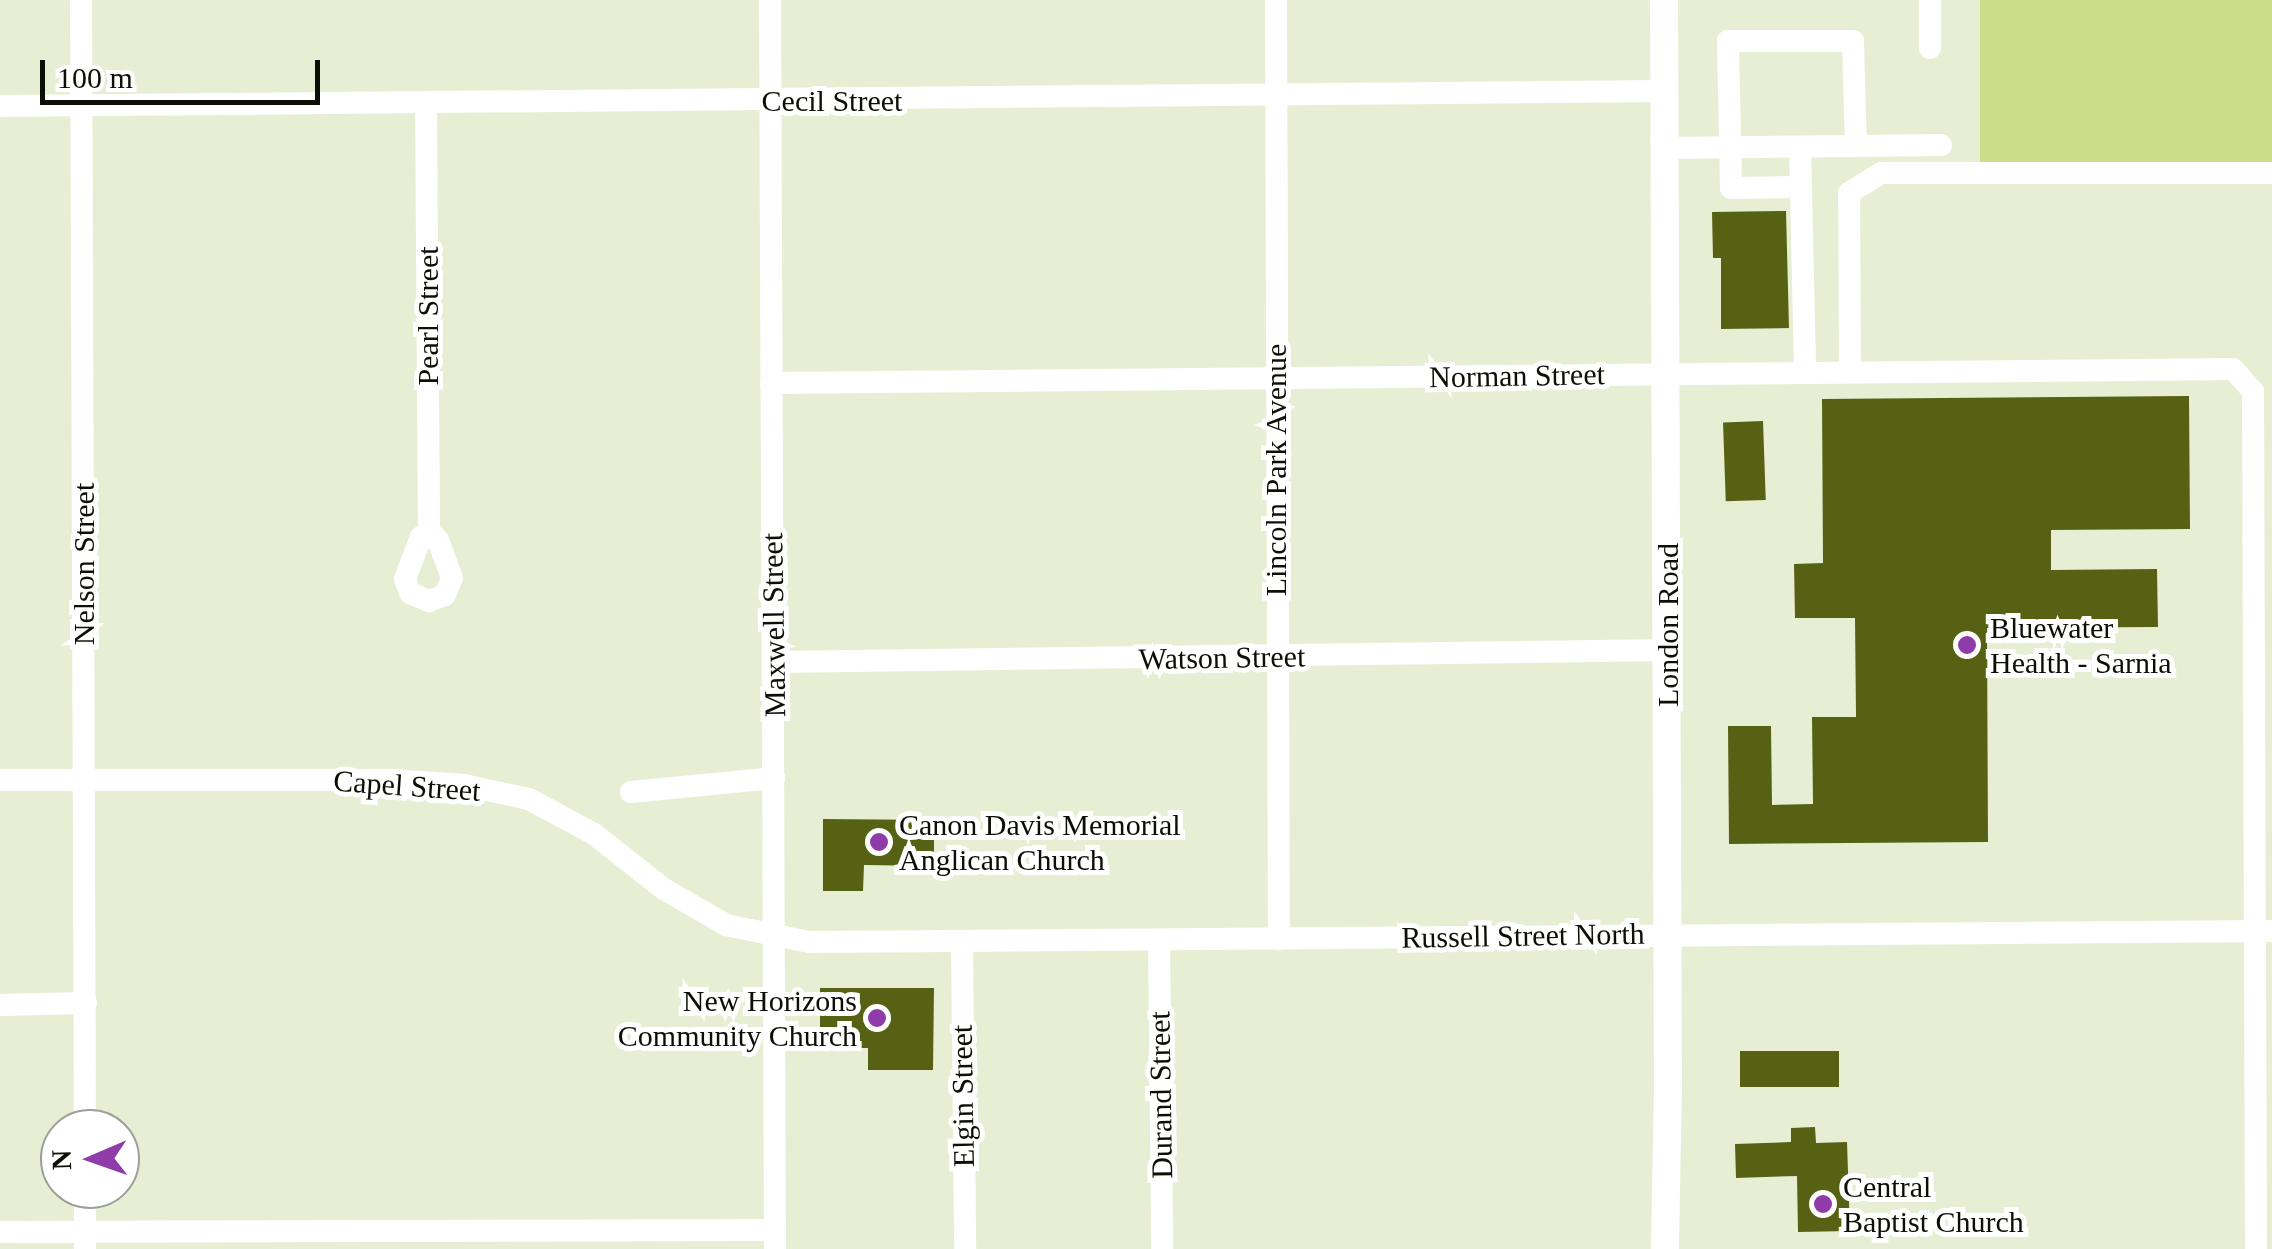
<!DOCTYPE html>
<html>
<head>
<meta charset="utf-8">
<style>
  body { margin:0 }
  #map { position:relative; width:2272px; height:1249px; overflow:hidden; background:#e8eed3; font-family:"Times New Roman",serif }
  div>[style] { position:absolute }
  .green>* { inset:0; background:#cddc89; transform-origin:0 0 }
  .building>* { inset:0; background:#576114; transform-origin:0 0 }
  .minor>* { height:22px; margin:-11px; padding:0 11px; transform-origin:11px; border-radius:11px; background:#fff }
  .major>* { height:28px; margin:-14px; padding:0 14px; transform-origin:14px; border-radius:14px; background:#fff }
  .dots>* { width:28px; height:28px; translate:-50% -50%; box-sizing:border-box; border:5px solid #fff; border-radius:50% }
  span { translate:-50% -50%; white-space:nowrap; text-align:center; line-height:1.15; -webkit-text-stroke:10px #fff; paint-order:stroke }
  .street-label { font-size:30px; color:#0d0e06 }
  .poi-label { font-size:30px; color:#0d0e06 }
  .left { translate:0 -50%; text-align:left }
  .right { translate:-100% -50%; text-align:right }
  .north { position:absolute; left:40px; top:1109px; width:100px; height:100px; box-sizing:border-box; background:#fff; border:2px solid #9e9f9b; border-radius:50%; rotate:268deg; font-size:28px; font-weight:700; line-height:40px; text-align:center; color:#0d0e06 }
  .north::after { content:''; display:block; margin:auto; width:35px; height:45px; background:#8f3caa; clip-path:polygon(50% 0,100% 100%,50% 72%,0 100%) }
  .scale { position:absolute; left:40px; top:60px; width:280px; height:45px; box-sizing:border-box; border:5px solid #0d0e06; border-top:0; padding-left:12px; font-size:30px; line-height:35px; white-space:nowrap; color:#0d0e06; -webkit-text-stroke:8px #fff; paint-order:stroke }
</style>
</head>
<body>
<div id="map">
  <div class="green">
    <i style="left:1980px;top:0;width:292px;height:162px"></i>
  </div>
  <div class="building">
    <i style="clip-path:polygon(1786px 211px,1789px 328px,1721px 329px,1721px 258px,1713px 258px,1712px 212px)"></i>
    <i style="clip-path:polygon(2189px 396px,2190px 529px,2051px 530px,2051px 570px,2157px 569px,2158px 627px,1987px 628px,1988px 842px,1729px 844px,1728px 726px,1771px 726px,1772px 805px,1813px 804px,1812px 717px,1856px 717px,1855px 618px,1795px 618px,1794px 564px,1823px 563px,1822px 399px)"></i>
    <i style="left:1763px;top:421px;width:79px;height:40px;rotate:88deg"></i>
    <i style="clip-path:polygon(823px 819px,934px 820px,934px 866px,864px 865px,863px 891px,823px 891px)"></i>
    <i style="clip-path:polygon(820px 988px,934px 988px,933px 1070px,868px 1070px,868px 1048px,820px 1048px)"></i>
    <i style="left:1740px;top:1051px;width:99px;height:36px"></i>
    <i style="clip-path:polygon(1815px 1127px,1816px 1143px,1847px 1142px,1850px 1231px,1798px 1232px,1797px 1176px,1736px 1178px,1735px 1144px,1791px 1142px,1791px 1128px)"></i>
  </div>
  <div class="minor">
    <i style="left:81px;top:0;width:1129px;rotate:89.8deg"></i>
    <i style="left:770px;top:0;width:1249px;rotate:89.77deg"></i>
    <i style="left:1276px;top:0;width:939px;rotate:89.82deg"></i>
    <i style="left:1930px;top:48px;width:48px;rotate:-90deg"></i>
    <i style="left:426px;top:102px;width:429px;rotate:89.6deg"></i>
    <i style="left:429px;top:531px;width:10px;rotate:143deg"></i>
    <i style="left:421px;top:537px;width:45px;rotate:110.9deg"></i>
    <i style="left:405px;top:579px;width:15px;rotate:70deg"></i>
    <i style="left:410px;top:593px;width:21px;rotate:23deg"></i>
    <i style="left:429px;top:601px;width:17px;rotate:-21deg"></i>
    <i style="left:445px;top:595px;width:18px;rotate:-68deg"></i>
    <i style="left:452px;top:578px;width:40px;rotate:-110.2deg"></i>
    <i style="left:438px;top:540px;width:13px;rotate:-135deg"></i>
    <i style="left:0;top:106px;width:1664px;rotate:-0.52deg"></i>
    <i style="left:1800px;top:147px;width:226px;rotate:88.7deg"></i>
    <i style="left:1665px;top:148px;width:276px;rotate:-0.6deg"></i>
    <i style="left:1801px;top:187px;width:70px;rotate:179.2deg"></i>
    <i style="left:1731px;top:188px;width:147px;rotate:-91.2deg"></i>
    <i style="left:1728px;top:41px;width:125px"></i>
    <i style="left:1853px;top:41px;width:105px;rotate:88.4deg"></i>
    <i style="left:1850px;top:372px;width:179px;rotate:-90.3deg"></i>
    <i style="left:1849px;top:193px;width:38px;rotate:-32deg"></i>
    <i style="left:1881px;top:173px;width:391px"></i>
    <i style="left:771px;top:383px;width:1462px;rotate:-0.55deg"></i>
    <i style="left:2233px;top:369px;width:30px;rotate:48deg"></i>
    <i style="left:2253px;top:391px;width:858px;rotate:89.8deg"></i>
    <i style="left:776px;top:662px;width:892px;rotate:-0.77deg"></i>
    <i style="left:0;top:780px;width:391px"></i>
    <i style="left:391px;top:780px;width:73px;rotate:3.9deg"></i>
    <i style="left:464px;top:785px;width:66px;rotate:12.2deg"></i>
    <i style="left:529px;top:799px;width:74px;rotate:28.3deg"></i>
    <i style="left:594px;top:834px;width:89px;rotate:38.2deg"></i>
    <i style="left:664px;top:889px;width:72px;rotate:30.1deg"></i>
    <i style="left:726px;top:925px;width:85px;rotate:11.6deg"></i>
    <i style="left:809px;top:942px;width:1463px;rotate:-0.43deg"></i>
    <i style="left:631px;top:792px;width:144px;rotate:-5.6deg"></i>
    <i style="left:1159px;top:940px;width:309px;rotate:89.4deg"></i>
    <i style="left:962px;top:944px;width:305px;rotate:89.4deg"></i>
    <i style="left:0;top:1005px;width:86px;rotate:-1.3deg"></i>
    <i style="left:0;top:1232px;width:775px;rotate:-0.15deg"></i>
    <i style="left:85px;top:1249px;width:60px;rotate:-90deg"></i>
  </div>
  <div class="major">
    <i style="left:1664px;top:0;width:1086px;rotate:89.79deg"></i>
    <i style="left:1668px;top:1086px;width:163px;rotate:91.1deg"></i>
  </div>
  <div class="dots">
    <i style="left:1967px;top:645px;background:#8f3caa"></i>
    <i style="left:879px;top:842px;background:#8f3caa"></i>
    <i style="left:877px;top:1018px;background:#8f3caa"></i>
    <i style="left:1823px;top:1204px;background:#8f3caa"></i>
  </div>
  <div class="street-label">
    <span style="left:832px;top:101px">Cecil Street</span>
    <span style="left:428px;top:316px;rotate:-90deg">Pearl Street</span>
    <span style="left:1517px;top:376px;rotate:-1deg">Norman Street</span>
    <span style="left:1276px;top:470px;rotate:-90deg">Lincoln Park Avenue</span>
    <span style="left:84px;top:564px;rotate:-90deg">Nelson Street</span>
    <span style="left:774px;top:625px;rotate:-91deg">Maxwell Street</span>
    <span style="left:1668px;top:625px;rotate:-90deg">London Road</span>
    <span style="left:1222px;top:658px;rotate:-1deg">Watson Street</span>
    <span style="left:407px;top:786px;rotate:4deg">Capel Street</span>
    <span style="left:1523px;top:936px;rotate:-1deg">Russell Street North</span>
    <span style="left:1161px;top:1095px;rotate:-91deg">Durand Street</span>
    <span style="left:963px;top:1096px;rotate:-91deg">Elgin Street</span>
  </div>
  <div class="poi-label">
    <span class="left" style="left:1990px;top:645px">Bluewater<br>Health - Sarnia</span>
    <span class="left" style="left:899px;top:842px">Canon Davis Memorial<br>Anglican Church</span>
    <span class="right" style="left:857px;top:1018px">New Horizons<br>Community Church</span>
    <span class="left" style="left:1843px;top:1204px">Central<br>Baptist Church</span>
  </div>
  <div class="north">N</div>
  <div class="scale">100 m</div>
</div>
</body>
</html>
